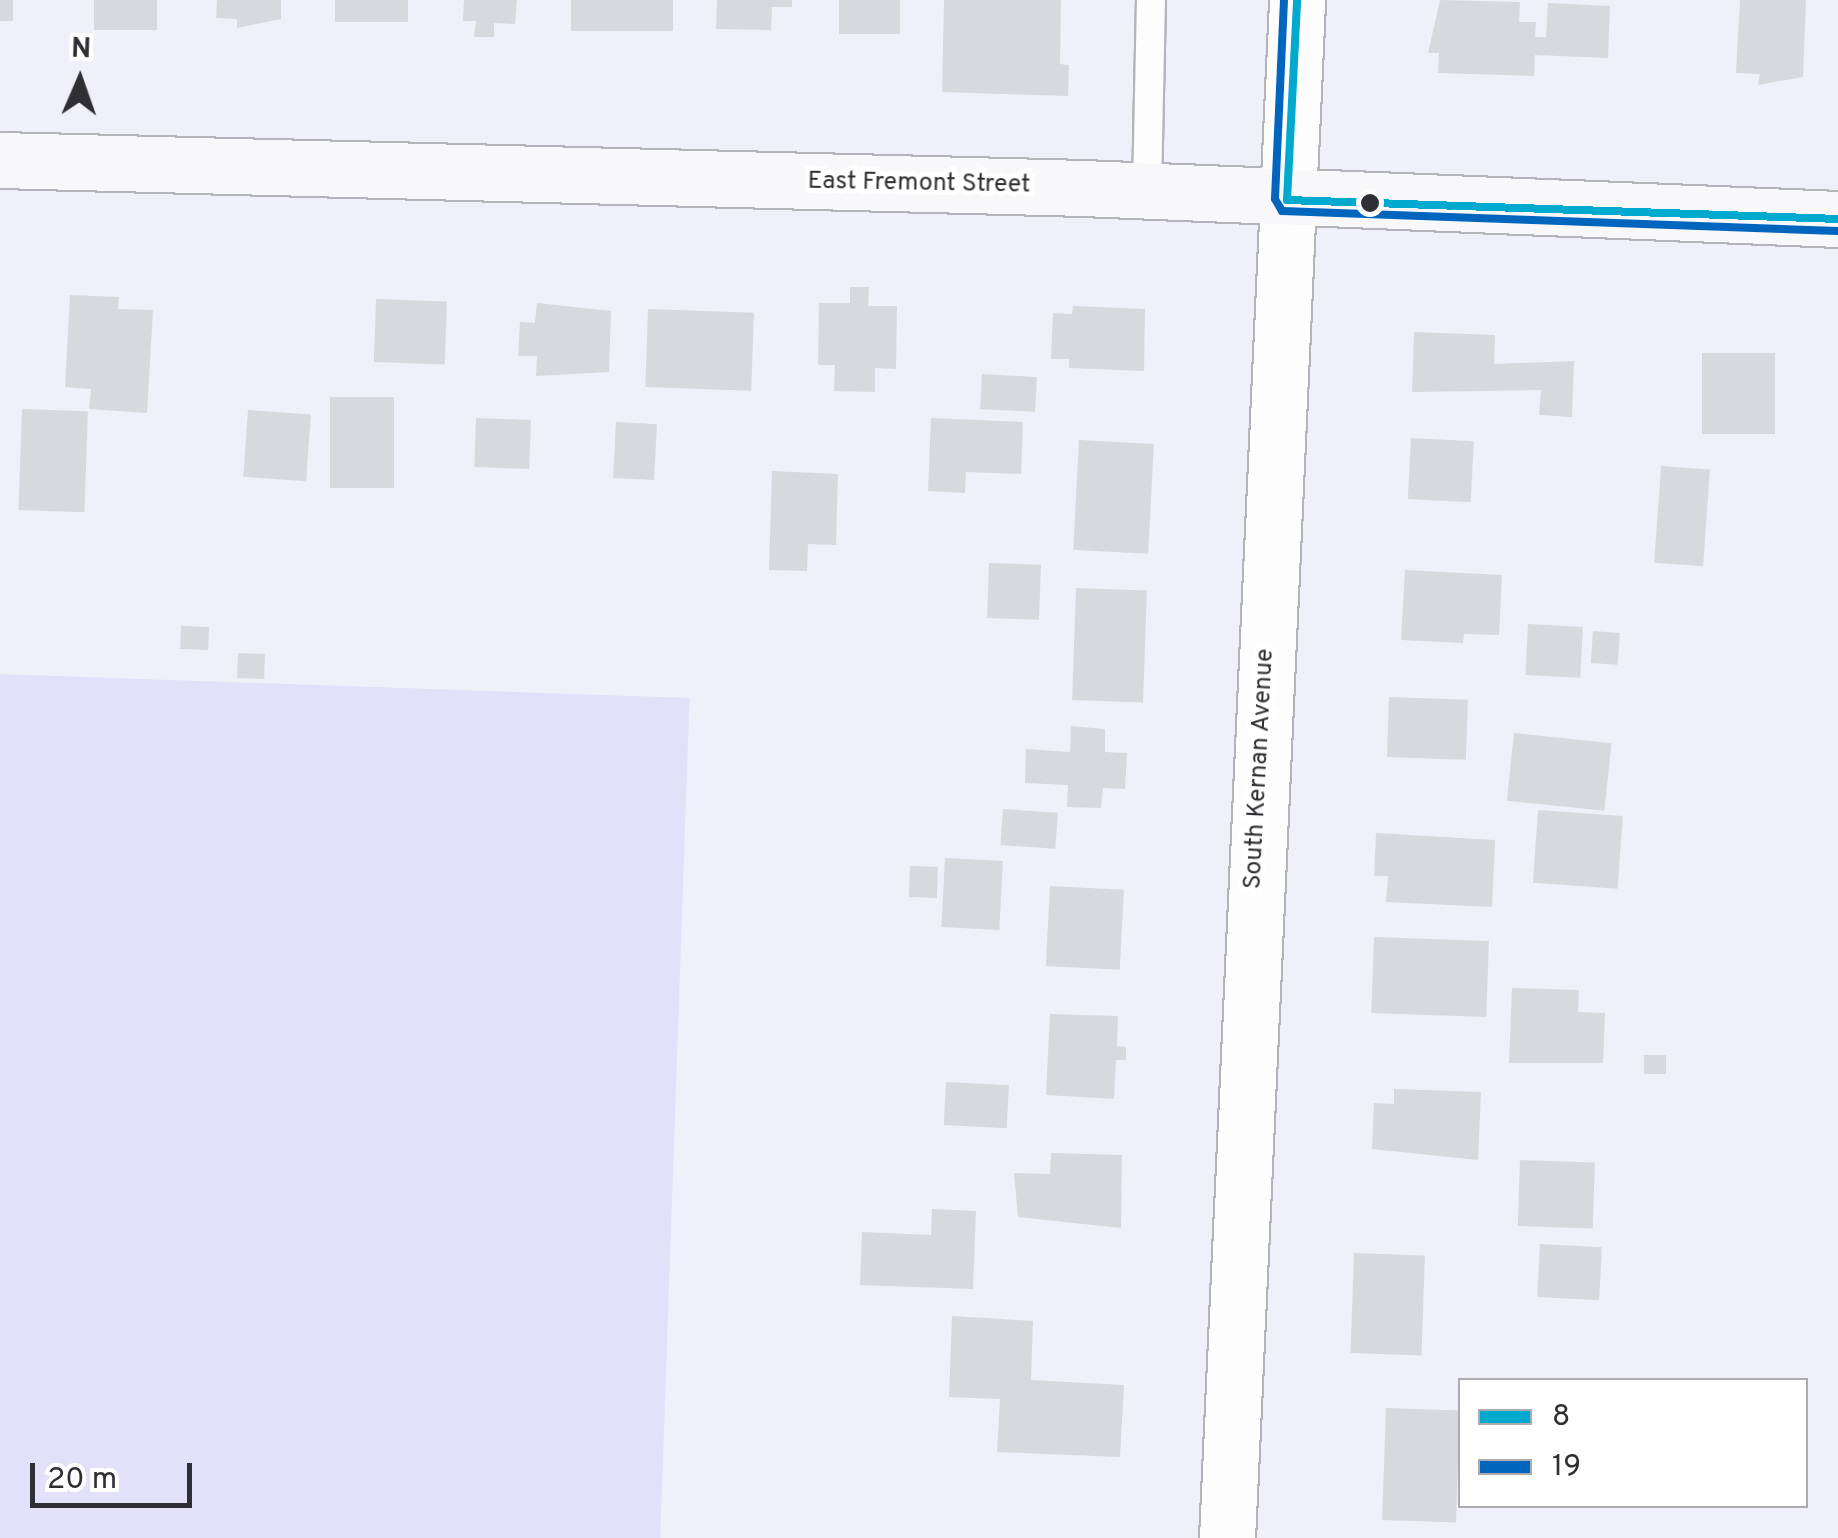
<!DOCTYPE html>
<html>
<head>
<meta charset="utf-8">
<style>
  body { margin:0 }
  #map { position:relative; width:1838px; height:1538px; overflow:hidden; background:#f0f0fa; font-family:Overpass,sans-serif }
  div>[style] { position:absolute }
  .green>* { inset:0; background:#e3e1f9; transform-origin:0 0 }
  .building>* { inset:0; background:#d8d8df; transform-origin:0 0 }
  .roads { filter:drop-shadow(2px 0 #b4b4bb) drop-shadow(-2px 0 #b4b4bb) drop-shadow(0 2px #b4b4bb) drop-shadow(0 -2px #b4b4bb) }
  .lane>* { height:28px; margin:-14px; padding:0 14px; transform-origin:14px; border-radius:14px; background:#fdfdfe }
  .street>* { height:55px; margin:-27.5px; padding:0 27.5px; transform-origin:27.5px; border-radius:27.5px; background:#fdfdfe }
  .secondary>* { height:55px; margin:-27.5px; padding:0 27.5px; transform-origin:27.5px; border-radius:27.5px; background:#f8f8fb }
  .bus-1>* { height:8px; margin:-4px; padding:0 4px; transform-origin:4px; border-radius:4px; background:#00a9ce }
  .bus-2>* { height:8px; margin:-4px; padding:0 4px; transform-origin:4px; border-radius:4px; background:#0065bd }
  .dots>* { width:28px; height:28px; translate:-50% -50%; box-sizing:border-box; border:5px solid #fff; border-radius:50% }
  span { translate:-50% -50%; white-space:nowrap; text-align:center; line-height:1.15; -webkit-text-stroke:10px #fff; paint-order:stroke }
  .street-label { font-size:25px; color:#2f2e35 }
  .legend { position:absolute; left:1458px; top:1378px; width:350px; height:130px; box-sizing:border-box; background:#fff; border:2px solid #acabae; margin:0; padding:12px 18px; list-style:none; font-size:30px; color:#2f2e35 }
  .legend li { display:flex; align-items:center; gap:20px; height:50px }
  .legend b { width:50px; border:2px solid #acabae }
  .north { position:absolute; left:30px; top:30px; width:100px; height:100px; -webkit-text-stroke:8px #fff; paint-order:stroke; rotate:2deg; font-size:28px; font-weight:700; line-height:40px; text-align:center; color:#2f2e35 }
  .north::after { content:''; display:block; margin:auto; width:35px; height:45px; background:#2f2e35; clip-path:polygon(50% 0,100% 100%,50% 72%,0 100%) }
  .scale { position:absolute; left:30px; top:1463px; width:162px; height:45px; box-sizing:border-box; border:5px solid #2f2e35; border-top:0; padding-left:12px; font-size:30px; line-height:35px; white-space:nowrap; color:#2f2e35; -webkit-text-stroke:8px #fff; paint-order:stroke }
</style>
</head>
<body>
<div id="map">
  <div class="green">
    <i style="left:0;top:674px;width:690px;height:864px;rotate:2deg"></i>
  </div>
  <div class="building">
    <i style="left:0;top:0;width:13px;height:21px"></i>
    <i style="left:94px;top:0;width:63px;height:30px"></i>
    <i style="clip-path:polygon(217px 0,281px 0,281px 19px,237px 28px,237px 19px,216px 18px)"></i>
    <i style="left:335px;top:0;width:73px;height:22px"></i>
    <i style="clip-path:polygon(464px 0,517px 0,515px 24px,494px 23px,494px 37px,474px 37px,476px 21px,463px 21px)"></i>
    <i style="left:571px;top:0;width:102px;height:31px"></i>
    <i style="clip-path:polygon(717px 0,792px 0,792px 7px,772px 7px,771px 30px,716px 29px)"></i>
    <i style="left:839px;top:0;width:61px;height:34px"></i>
    <i style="clip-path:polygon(944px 0,1061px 0,1060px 64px,1069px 65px,1068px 96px,942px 92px)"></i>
    <i style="clip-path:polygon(1440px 0,1520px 2px,1519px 22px,1536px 22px,1535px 37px,1546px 37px,1548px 3px,1610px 6px,1608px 58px,1535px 55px,1534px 76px,1438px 73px,1439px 53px,1428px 53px)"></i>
    <i style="clip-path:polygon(1740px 0,1806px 0,1803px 77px,1758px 85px,1760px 74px,1736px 73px)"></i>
    <i style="clip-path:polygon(850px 287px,869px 287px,868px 306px,897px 306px,896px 369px,875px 368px,875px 392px,834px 391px,835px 365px,818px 365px,819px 303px,850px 303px)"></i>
    <i style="clip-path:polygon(70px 295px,119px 297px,118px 309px,153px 310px,147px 413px,89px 409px,91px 389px,65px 387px)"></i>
    <i style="left:376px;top:299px;width:71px;height:63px;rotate:2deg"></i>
    <i style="clip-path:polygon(537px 303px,611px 311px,609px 372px,536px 376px,537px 356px,518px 356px,520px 322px,535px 323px)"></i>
    <i style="clip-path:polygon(1073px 306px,1145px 309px,1144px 371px,1069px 368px,1069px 359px,1051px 359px,1053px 313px,1072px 314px)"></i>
    <i style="left:648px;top:309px;width:106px;height:78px;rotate:2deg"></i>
    <i style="clip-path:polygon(1414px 332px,1495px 335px,1494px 364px,1574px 361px,1572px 417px,1539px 415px,1541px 390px,1412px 392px)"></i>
    <i style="left:1702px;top:353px;width:73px;height:81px"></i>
    <i style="left:982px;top:374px;width:55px;height:35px;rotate:3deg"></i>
    <i style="left:330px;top:397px;width:64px;height:91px"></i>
    <i style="left:22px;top:409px;width:66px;height:101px;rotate:2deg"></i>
    <i style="left:248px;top:410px;width:63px;height:67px;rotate:4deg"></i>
    <i style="left:476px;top:418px;width:55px;height:49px;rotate:2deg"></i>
    <i style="clip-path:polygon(931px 418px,1023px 422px,1021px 474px,966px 472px,965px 493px,928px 491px)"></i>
    <i style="left:616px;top:422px;width:41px;height:56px;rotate:3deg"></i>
    <i style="left:1411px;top:438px;width:63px;height:61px;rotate:3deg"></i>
    <i style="left:1079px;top:440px;width:75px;height:110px;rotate:3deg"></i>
    <i style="left:1661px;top:466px;width:49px;height:97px;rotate:4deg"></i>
    <i style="clip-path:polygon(772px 471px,838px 474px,836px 545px,808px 544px,807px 571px,769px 570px)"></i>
    <i style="left:989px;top:563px;width:52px;height:55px;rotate:2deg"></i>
    <i style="clip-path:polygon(1405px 570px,1502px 575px,1499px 635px,1464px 634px,1463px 643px,1401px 640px)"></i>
    <i style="left:1076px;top:588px;width:71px;height:112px;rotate:2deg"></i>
    <i style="left:1528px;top:624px;width:55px;height:51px;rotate:3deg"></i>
    <i style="left:181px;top:626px;width:28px;height:23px;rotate:2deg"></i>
    <i style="left:1593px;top:631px;width:27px;height:32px;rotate:4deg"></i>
    <i style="left:238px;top:653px;width:27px;height:25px;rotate:2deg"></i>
    <i style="left:1389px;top:697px;width:79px;height:60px;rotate:2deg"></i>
    <i style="clip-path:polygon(1071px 726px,1105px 729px,1105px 752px,1127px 753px,1125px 789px,1103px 788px,1101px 808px,1067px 807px,1068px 785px,1025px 783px,1026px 749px,1070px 752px)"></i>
    <i style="left:1514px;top:733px;width:98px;height:68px;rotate:6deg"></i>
    <i style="left:1003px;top:809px;width:55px;height:36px;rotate:4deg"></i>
    <i style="left:1538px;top:810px;width:85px;height:73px;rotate:4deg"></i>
    <i style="clip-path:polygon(1376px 833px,1495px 840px,1492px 907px,1386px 902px,1388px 876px,1374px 876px)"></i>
    <i style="left:945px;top:858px;width:58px;height:69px;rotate:3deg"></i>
    <i style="left:910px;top:866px;width:28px;height:31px;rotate:2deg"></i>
    <i style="left:1050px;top:886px;width:74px;height:80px;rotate:3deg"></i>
    <i style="left:1374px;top:937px;width:115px;height:76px;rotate:2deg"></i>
    <i style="clip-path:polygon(1512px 988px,1579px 990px,1578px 1012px,1605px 1013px,1603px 1063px,1509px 1063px)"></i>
    <i style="clip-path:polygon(1050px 1014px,1118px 1016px,1117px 1046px,1126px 1047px,1126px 1060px,1116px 1060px,1114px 1099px,1046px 1095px)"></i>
    <i style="left:1644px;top:1055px;width:22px;height:19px"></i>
    <i style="left:946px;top:1082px;width:63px;height:43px;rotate:3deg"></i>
    <i style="clip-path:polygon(1394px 1089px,1481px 1092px,1478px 1160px,1372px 1149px,1374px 1103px,1394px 1104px)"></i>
    <i style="clip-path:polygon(1051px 1153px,1122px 1155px,1121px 1228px,1018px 1217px,1014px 1173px,1050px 1174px)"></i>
    <i style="left:1520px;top:1160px;width:75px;height:66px;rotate:2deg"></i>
    <i style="clip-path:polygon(932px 1209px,976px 1211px,973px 1289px,860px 1285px,862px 1232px,931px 1235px)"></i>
    <i style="left:1540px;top:1244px;width:62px;height:53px;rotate:3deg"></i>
    <i style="left:1354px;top:1253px;width:71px;height:100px;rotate:2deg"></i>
    <i style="clip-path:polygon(952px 1316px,1033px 1321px,1031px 1380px,1124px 1385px,1120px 1457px,997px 1452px,1000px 1399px,949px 1397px)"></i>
    <i style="left:1386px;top:1408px;width:74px;height:112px;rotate:2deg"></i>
  </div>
  <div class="roads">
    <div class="lane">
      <i style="left:1147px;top:190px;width:190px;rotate:-88.8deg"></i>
    </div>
    <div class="street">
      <i style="left:1227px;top:1538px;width:1540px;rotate:-87.39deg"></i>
    </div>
    <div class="secondary">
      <i style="left:0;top:160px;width:1083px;rotate:1.48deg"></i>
      <i style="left:1083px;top:188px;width:756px;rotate:2.35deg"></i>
    </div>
  </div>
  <div class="bus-1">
    <i style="left:1287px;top:200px;width:551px;rotate:1.97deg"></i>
    <i style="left:1287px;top:200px;width:200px;rotate:-87.1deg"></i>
  </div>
  <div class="bus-2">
    <i style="left:1284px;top:0;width:199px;rotate:92.6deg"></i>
    <i style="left:1275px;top:199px;width:14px;rotate:60deg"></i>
    <i style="left:1282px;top:211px;width:556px;rotate:2.06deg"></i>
  </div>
  <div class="dots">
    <i style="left:1370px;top:203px;background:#2f2e35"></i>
  </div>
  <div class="street-label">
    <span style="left:919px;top:184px;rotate:1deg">East Fremont Street</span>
    <span style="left:1260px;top:769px;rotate:-87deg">South Kernan Avenue</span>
  </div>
  <ul class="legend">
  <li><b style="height:12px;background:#00a9ce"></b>8</li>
  <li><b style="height:12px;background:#0065bd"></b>19</li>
  </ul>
  <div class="north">N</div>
  <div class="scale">20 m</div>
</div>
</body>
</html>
